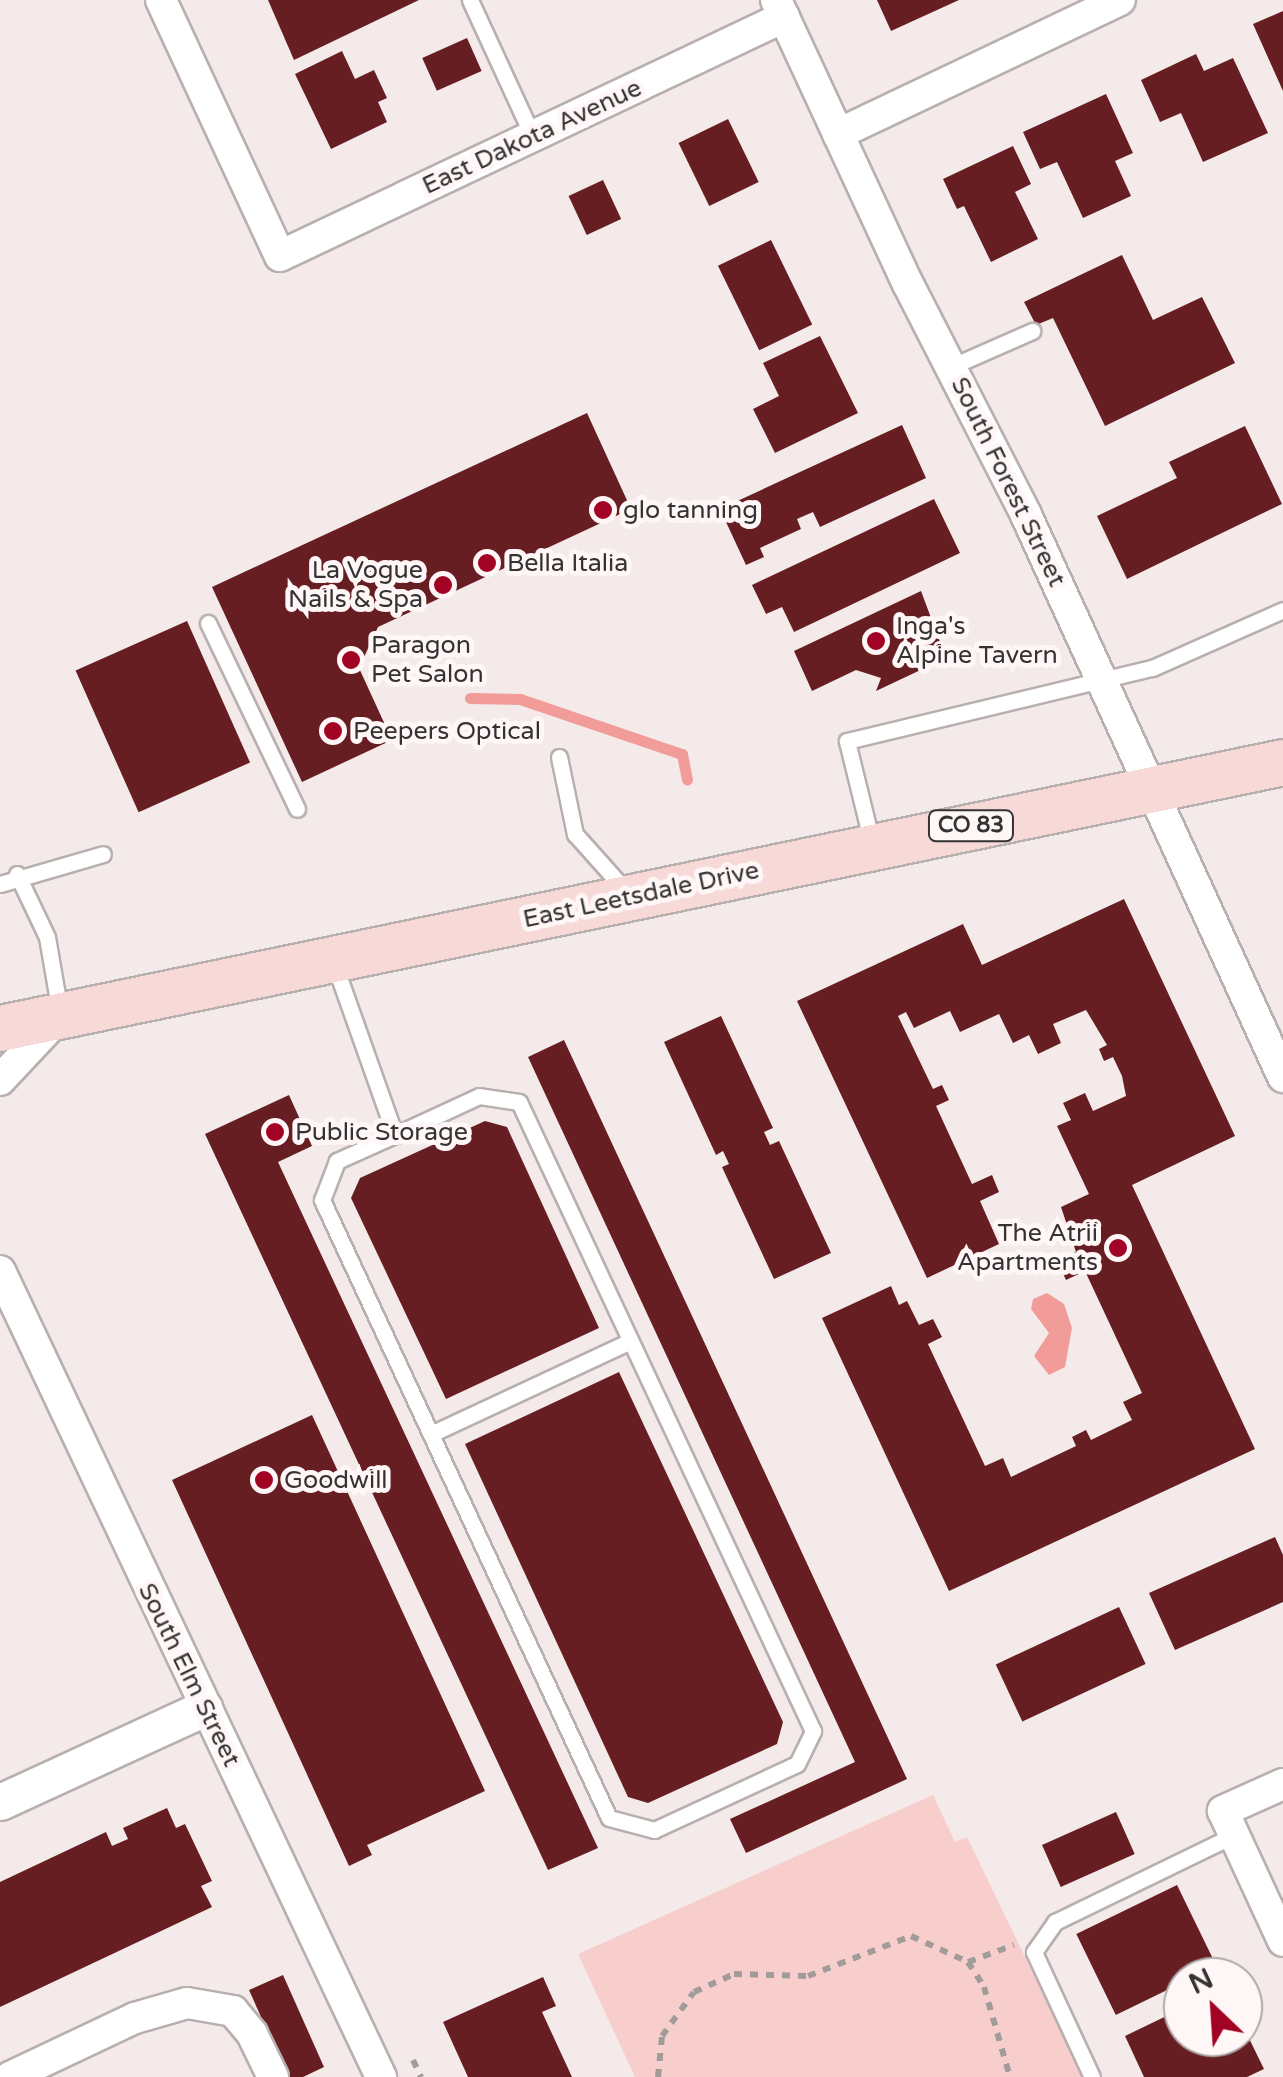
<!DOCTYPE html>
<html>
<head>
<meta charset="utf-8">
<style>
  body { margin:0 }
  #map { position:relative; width:1283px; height:2077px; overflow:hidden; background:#f3eae9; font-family:"Varela Round",sans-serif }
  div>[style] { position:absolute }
  .green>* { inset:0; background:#f7cecc }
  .water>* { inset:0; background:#f29c99 }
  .stream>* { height:11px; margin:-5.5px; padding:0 5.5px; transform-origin:5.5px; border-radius:5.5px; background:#f29c99 }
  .building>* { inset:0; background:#671e22; transform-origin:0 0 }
  .path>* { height:6px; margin-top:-3px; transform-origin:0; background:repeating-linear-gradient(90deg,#a19b9a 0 8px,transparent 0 16px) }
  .roads { filter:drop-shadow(2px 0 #b8afaf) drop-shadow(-2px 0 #b8afaf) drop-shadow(0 2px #b8afaf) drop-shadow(0 -2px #b8afaf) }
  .service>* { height:15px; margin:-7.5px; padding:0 7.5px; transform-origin:7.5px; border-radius:7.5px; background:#fff }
  .minor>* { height:30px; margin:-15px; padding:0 15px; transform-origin:15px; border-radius:15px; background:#fff }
  .tertiary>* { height:35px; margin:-17.5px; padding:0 17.5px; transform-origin:17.5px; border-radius:17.5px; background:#fff }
  .primary>* { height:45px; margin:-22.5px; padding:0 22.5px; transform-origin:22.5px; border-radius:22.5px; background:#f7d9d7 }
  .dots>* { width:28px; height:28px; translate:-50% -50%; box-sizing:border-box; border:5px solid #fff7f7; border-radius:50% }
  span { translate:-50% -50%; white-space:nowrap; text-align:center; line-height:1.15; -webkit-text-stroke:10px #fff7f7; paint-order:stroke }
  .shield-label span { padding:2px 8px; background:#fff7f7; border:2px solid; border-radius:8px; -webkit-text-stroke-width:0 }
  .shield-label { font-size:22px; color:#353232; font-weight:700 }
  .street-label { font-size:25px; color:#353232 }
  .poi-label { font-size:25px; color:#353232 }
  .left { translate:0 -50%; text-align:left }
  .right { translate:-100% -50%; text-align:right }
  .north { position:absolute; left:1163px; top:1957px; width:100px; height:100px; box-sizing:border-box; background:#fff7f7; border:2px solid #aea8a8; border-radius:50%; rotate:335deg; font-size:28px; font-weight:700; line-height:40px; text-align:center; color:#353232 }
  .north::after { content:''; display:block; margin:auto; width:35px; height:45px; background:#a20223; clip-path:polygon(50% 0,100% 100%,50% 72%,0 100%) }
</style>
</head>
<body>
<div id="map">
  <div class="green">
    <i style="clip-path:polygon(933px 1795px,955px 1842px,967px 1837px,1083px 2077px,635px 2077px,578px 1954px)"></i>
  </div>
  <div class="water">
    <i style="clip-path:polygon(1047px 1293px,1064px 1304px,1072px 1328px,1065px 1367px,1049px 1375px,1034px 1356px,1049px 1333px,1031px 1309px,1033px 1299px)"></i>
  </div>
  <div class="stream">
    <i style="left:470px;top:698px;width:50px;rotate:1.1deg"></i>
    <i style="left:520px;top:699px;width:171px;rotate:18.8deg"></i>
    <i style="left:682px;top:754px;width:26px;rotate:79deg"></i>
  </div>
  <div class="building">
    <i style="clip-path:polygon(268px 0,419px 0,294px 60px)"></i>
    <i style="clip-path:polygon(877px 0,959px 0,891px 31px)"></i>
    <i style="clip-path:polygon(1283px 11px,1283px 91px,1253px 24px)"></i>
    <i style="left:467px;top:38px;width:36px;height:49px;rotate:66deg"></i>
    <i style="clip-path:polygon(342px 51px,355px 79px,374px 70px,387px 98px,378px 102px,387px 122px,331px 149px,295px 74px)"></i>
    <i style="clip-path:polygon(1196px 54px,1204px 71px,1233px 58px,1268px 133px,1203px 162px,1181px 113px,1160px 122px,1141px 80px)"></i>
    <i style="clip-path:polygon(1106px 94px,1133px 153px,1115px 161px,1131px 196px,1083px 218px,1057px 162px,1040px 169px,1023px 132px)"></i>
    <i style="left:728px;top:119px;width:70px;height:55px;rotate:64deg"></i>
    <i style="clip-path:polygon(1013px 146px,1031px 184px,1015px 192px,1038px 239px,991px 262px,964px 206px,957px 209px,943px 179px)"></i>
    <i style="left:603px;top:180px;width:43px;height:38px;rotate:65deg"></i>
    <i style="left:771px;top:240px;width:94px;height:59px;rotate:64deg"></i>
    <i style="clip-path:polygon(1122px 255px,1153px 320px,1202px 297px,1235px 363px,1105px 426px,1053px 318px,1036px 325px,1024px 302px)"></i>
    <i style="clip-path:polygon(820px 336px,858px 413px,775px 453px,753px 409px,779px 396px,763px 363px)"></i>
    <i style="clip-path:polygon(587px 413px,631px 509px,378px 627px,359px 668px,392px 740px,302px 782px,212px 587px)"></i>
    <i style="clip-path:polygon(902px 425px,926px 478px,820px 527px,813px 512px,797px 519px,801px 529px,760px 548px,764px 557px,746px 565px,720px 509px)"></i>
    <i style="clip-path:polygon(1245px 426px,1282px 504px,1127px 579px,1097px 516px,1177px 478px,1169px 462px)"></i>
    <i style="clip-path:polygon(934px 499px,960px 553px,794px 632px,782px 607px,766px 614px,752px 585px)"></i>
    <i style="clip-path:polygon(921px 591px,946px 658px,876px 691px,881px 678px,856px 670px,812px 691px,794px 651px)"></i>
    <i style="left:187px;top:621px;width:155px;height:122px;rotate:66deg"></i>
    <i style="clip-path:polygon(1124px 899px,1235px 1136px,1132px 1185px,1255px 1449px,949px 1591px,822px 1318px,891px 1286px,899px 1305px,907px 1301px,919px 1325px,933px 1319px,942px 1337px,928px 1344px,985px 1466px,1003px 1458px,1011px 1477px,1076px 1446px,1072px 1437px,1086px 1430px,1091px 1440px,1132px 1420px,1123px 1402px,1142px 1393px,1085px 1271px,1066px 1280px,1057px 1260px,1076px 1252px,1061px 1207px,1089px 1194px,1057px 1126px,1071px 1120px,1063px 1103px,1085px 1093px,1093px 1111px,1126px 1096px,1122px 1076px,1113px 1057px,1104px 1061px,1099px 1049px,1107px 1045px,1086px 1010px,1053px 1024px,1061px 1043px,1038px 1054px,1029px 1035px,1013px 1043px,999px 1014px,960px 1032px,950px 1011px,914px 1028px,906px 1012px,898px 1016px,933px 1089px,942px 1085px,949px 1100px,936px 1106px,972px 1184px,992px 1175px,999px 1192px,980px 1201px,999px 1244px,927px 1278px,797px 1001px,963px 924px,982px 965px)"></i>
    <i style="clip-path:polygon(721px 1016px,773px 1128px,764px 1132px,770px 1145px,779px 1141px,831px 1253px,774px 1279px,722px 1167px,729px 1164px,723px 1151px,716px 1155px,664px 1042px)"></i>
    <i style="clip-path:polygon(564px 1040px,907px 1779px,746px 1853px,730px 1819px,855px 1762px,528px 1057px)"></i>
    <i style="clip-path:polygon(289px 1095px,312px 1146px,278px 1162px,598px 1848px,548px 1870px,205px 1134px)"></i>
    <i style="clip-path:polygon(485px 1121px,507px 1127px,599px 1328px,446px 1399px,351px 1198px,360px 1178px)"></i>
    <i style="clip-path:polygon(619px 1372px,783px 1722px,777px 1744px,648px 1803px,628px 1797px,465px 1444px)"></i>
    <i style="clip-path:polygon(312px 1415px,485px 1791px,367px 1845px,372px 1855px,349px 1866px,172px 1480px)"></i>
    <i style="clip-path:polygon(1275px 1537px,1283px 1555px,1283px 1602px,1175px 1650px,1149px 1593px)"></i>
    <i style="left:1119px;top:1607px;width:63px;height:136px;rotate:65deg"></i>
    <i style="clip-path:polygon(167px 1808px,176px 1828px,185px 1824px,212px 1881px,201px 1886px,212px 1907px,0 2007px,0 1882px,106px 1832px,112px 1846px,128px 1839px,123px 1828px)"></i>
    <i style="left:1116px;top:1812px;width:46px;height:81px;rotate:66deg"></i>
    <i style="left:1177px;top:1885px;width:90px;height:112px;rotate:64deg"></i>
    <i style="clip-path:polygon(283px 1975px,324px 2067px,303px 2077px,288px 2077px,249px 1990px)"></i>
    <i style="clip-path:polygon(543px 1977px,556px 2006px,542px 2012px,572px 2077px,468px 2077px,443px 2022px)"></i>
    <i style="clip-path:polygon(1183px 2008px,1183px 2037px,1243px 2037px,1243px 2026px,1264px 2069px,1247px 2077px,1144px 2077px,1125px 2036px)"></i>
  </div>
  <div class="path">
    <i style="left:968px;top:1962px;width:49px;rotate:-20.3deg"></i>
    <i style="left:413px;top:2060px;width:19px;rotate:65deg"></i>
    <i style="left:658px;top:2077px;width:41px;rotate:-84.4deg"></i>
    <i style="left:662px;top:2036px;width:54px;rotate:-54deg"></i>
    <i style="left:694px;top:1992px;width:44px;rotate:-24.2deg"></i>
    <i style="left:734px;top:1974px;width:74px;rotate:1.5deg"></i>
    <i style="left:808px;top:1976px;width:110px;rotate:-21.2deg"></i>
    <i style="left:911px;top:1936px;width:63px;rotate:24.5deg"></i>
    <i style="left:968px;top:1962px;width:30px;rotate:57deg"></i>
    <i style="left:984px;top:1987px;width:94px;rotate:73.9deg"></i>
  </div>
  <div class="roads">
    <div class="service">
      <i style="left:470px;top:0;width:151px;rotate:65.3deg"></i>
      <i style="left:950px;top:367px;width:90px;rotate:-23.7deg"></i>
      <i style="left:208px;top:623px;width:206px;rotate:64.4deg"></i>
      <i style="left:559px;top:757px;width:79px;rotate:78.3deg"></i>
      <i style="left:575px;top:834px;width:75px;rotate:48.2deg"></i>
      <i style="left:872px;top:843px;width:105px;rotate:-103.8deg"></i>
      <i style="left:847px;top:741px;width:314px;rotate:-13.5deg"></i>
      <i style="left:1152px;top:668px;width:143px;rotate:-23.9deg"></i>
      <i style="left:17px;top:874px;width:70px;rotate:64.5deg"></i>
      <i style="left:47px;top:937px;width:76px;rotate:80.2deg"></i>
      <i style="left:0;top:884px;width:107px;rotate:-16.2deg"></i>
      <i style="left:334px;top:963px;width:182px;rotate:70.5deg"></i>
      <i style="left:395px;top:1135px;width:64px;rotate:155.9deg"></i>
      <i style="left:337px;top:1161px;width:42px;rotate:111deg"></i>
      <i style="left:322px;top:1200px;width:681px;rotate:65.09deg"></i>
      <i style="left:609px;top:1818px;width:47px;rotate:14.9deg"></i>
      <i style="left:654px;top:1830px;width:157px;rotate:-24.8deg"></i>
      <i style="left:797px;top:1764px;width:37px;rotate:-64deg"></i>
      <i style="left:813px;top:1731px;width:694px;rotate:-115.05deg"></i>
      <i style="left:519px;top:1102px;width:40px;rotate:-171.5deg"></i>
      <i style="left:479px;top:1096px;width:93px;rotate:155.1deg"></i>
      <i style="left:431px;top:1434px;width:220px;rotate:-25deg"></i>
      <i style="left:1092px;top:2077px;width:138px;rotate:-114.9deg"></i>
      <i style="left:1034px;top:1952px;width:37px;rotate:-55deg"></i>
      <i style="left:1055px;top:1922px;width:199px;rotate:-25.9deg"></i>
    </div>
    <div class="minor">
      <i style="left:161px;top:0;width:282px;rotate:65.1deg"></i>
      <i style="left:280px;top:256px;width:558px;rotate:-25.37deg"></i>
      <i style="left:776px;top:0;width:313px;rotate:65.1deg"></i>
      <i style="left:908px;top:284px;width:259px;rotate:62.9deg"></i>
      <i style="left:1026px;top:515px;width:618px;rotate:65.43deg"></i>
      <i style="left:838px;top:134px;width:312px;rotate:-25.4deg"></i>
      <i style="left:0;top:1080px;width:88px;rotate:-46.8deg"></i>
      <i style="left:0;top:1271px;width:892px;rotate:64.7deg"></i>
      <i style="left:1283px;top:1784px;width:66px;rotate:155.8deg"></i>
      <i style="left:1223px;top:1811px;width:143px;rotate:65.2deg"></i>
      <i style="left:10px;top:2077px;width:138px;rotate:-25.3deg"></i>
      <i style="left:135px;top:2018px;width:54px;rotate:-16.1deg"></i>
      <i style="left:187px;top:2003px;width:47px;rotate:9.9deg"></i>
      <i style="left:233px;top:2011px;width:30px;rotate:50deg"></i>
      <i style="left:252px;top:2034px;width:48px;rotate:64deg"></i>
    </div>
    <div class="tertiary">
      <i style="left:0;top:1802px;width:225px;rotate:-24.7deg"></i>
    </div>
    <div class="primary">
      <i style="left:0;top:1028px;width:1310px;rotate:-11.71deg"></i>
    </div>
  </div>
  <div class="dots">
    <i style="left:603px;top:510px;background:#a20223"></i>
    <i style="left:487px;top:563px;background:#a20223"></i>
    <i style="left:443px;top:585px;background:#a20223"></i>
    <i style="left:876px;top:641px;background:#a20223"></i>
    <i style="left:351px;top:660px;background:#a20223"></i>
    <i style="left:333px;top:731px;background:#a20223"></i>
    <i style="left:275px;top:1132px;background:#a20223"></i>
    <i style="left:1118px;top:1248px;background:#a20223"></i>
    <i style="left:264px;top:1480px;background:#a20223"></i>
  </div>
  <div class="shield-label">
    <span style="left:971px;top:826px">CO 83</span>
  </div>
  <div class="street-label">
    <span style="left:532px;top:137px;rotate:-25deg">East Dakota Avenue</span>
    <span style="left:1008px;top:482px;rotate:64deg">South Forest Street</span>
    <span style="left:641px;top:895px;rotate:-12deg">East Leetsdale Drive</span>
    <span style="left:189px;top:1675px;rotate:64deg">South Elm Street</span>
  </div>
  <div class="poi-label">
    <span class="left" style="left:623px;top:510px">glo tanning</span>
    <span class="left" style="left:507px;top:563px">Bella Italia</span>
    <span class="right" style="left:423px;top:585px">La Vogue<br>Nails &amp; Spa</span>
    <span class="left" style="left:896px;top:641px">Inga's<br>Alpine Tavern</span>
    <span class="left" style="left:371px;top:660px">Paragon<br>Pet Salon</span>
    <span class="left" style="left:353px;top:731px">Peepers Optical</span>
    <span class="left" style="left:295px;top:1132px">Public Storage</span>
    <span class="right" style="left:1098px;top:1248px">The Atrii<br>Apartments</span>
    <span class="left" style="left:284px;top:1480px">Goodwill</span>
  </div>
  <div class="north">N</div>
</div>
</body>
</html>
